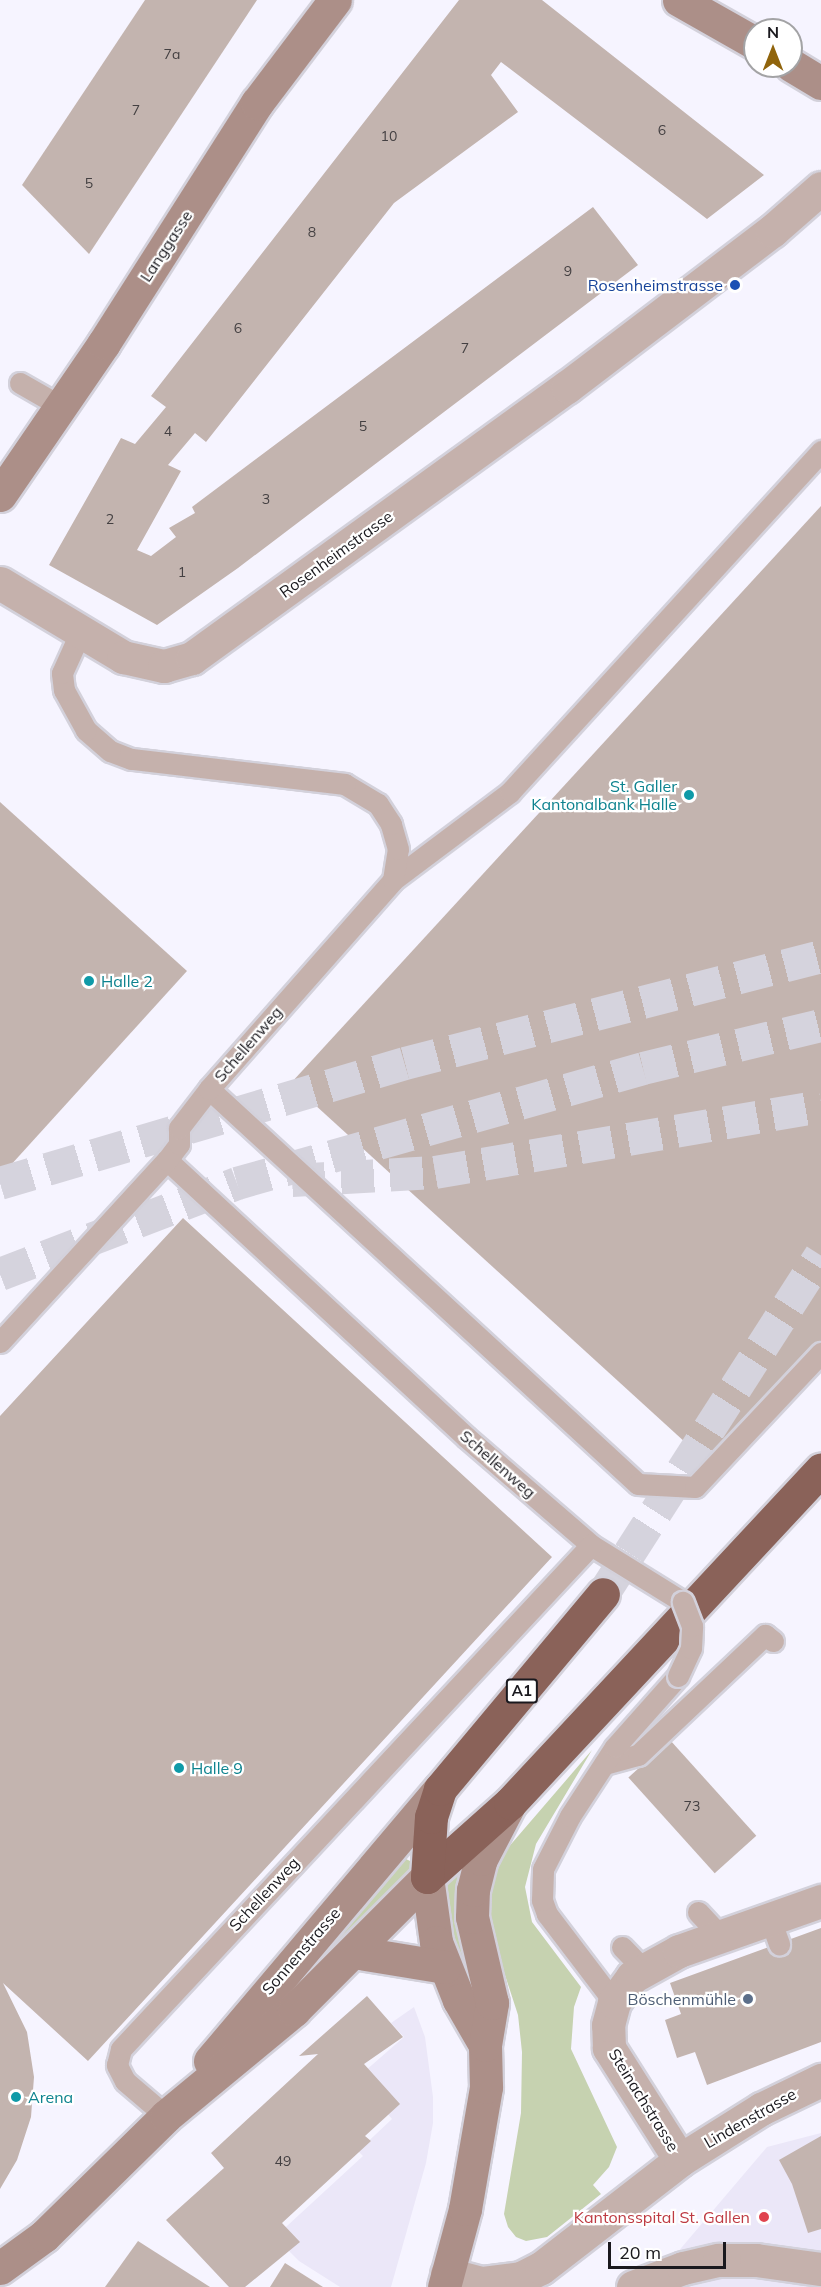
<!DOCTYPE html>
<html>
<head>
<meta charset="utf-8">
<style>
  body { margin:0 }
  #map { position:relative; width:821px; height:2287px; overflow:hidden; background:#f6f4ff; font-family:Mulish,sans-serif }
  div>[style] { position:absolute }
  .built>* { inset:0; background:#ebe7f8 }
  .green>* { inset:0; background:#c6d2b0 }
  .building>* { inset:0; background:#c3b4af; transform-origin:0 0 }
  .highway-tunnel>* { height:33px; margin-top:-16.5px; transform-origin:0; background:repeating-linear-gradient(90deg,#d5d3dd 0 33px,transparent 0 49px) }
  .roads { filter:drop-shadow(2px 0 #d3d1db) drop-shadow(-2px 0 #d3d1db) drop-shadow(0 2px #d3d1db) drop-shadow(0 -2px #d3d1db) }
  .lane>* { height:21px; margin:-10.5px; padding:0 10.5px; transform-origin:10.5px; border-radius:10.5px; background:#c5b1ac }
  .street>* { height:33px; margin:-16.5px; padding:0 16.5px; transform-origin:16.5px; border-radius:16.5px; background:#c5b1ac }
  .secondary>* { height:33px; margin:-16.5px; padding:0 16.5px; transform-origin:16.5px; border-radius:16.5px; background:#ac8f88 }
  .highway>* { height:33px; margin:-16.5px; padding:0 16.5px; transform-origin:16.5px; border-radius:16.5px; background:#8a6259 }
  .bridges { filter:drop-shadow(2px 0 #d3d1db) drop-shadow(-2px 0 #d3d1db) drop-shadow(0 2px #d3d1db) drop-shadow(0 -2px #d3d1db) }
  .lane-bridge>* { height:21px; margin:-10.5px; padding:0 10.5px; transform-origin:10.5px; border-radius:10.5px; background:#c5b1ac }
  .dots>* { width:16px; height:16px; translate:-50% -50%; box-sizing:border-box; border:3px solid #fff; border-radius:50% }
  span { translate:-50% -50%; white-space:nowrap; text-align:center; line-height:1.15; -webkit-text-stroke:4.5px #fff; paint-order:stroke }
  .number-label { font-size:14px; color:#444042 }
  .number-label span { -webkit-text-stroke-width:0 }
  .shield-label span { padding:2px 4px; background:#fff; border:2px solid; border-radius:4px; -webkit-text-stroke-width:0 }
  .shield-label { font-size:15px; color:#1a191e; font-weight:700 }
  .street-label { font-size:16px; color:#1a191e }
  .transit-label { font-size:16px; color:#164399 }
  .right { translate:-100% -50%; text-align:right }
  .culture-label { font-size:16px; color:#0d838f }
  .left { translate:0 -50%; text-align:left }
  .service-label { font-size:16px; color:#4e5e75 }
  .health-label { font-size:16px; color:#be3a42 }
  .north { position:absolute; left:743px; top:18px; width:60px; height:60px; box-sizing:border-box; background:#fff; border:2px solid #a3a3a5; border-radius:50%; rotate:0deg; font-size:16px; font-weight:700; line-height:24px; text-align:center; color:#1a191e }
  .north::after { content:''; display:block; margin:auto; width:21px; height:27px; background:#90640c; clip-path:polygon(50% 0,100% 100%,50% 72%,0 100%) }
  .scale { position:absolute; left:608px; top:2242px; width:118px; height:27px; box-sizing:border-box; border:3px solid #1a191e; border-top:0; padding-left:8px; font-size:18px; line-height:21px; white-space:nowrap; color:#1a191e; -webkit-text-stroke:4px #fff; paint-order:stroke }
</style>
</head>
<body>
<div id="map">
  <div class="built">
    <i style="clip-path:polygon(414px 2007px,425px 2037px,433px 2097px,433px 2123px,426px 2163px,391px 2287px,340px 2287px,299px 2261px,275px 2237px,363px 2156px,358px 2151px,392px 2119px,357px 2078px,404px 2037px,391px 2023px)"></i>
    <i style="clip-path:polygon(821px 2133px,821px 2287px,648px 2287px,767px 2147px)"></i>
  </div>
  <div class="green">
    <i style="clip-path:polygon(592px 1750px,536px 1844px,525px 1887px,532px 1922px,581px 1987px,574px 2007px,571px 2049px,617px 2147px,609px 2167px,593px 2185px,601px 2194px,547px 2237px,526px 2241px,516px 2237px,508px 2227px,504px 2214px,521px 2113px,522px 2052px,518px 2015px,488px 1923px,490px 1884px,507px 1849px)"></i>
    <i style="clip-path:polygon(400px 1856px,410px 1861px,411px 1876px,291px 1995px,286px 1991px)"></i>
    <i style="clip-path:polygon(454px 1872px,459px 1875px,458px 1933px,475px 1983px,470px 1985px,453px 1937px,443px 1883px)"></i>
  </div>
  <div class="building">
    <i style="clip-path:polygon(145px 0,257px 0,89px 254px,22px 185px)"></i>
    <i style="clip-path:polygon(459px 0,542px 0,764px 175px,707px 219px,501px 62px,491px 75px,518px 112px,394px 203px,206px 442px,195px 433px,168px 465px,181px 471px,137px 550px,151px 556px,176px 537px,169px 528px,195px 513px,192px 507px,593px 207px,638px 265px,238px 568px,157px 625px,49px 565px,121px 438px,135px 444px,166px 407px,151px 396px)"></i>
    <i style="clip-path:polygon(821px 506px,821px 1342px,709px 1464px,291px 1083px)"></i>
    <i style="clip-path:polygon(0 802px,187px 971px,0 1177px)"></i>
    <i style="clip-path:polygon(183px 1218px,552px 1557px,88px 2061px,3px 1983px,27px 2032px,34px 2077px,31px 2117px,17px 2160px,0 2189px,0 1416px)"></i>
    <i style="left:670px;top:1740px;width:129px;height:56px;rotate:48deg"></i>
    <i style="clip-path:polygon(821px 1928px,821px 2042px,707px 2085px,695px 2052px,677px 2058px,665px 2020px,681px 2014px,670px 1983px)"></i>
    <i style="clip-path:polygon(367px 1996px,403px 2037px,364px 2064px,400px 2104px,365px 2136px,371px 2141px,282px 2223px,300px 2242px,245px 2287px,229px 2287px,166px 2220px,224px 2168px,211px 2153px,318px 2054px,299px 2056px)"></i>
    <i style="clip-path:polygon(821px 2136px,821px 2229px,808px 2233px,792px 2184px,779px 2160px)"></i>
    <i style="clip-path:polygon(138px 2241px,210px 2287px,105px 2287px)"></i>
    <i style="clip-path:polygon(285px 2263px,323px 2287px,270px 2287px)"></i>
  </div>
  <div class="highway-tunnel">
    <i style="left:292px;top:1180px;width:143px;rotate:-3.2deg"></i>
    <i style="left:435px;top:1172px;width:392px;rotate:-9.7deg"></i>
    <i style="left:0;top:1183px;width:422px;rotate:-16.5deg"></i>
    <i style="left:405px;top:1063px;width:430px;rotate:-14.4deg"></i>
    <i style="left:0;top:1274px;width:254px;rotate:-21deg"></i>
    <i style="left:237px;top:1183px;width:422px;rotate:-15.8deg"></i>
    <i style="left:643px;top:1068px;width:183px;rotate:-13.6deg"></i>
    <i style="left:603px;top:1594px;width:403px;rotate:-57.3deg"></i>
  </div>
  <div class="roads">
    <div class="lane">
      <i style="left:20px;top:383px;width:48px;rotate:29.7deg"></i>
      <i style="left:393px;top:880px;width:146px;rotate:-36.9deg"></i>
      <i style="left:510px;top:792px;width:462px;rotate:-47.6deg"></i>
      <i style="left:209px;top:1089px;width:583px;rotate:42.64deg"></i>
      <i style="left:638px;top:1484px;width:57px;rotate:3deg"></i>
      <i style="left:695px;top:1487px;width:184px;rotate:-46.8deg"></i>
      <i style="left:167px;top:1160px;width:408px;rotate:42.8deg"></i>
      <i style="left:466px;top:1437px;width:165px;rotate:40.8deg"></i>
      <i style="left:591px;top:1545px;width:108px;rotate:31.8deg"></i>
      <i style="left:0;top:1342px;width:247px;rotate:-47.5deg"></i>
      <i style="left:167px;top:1160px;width:20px;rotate:-53deg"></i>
      <i style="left:179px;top:1144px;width:16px;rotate:-90deg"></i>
      <i style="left:179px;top:1128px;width:49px;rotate:-52.4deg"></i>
      <i style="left:209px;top:1089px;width:278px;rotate:-48.6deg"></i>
      <i style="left:393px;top:880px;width:31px;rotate:-81deg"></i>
      <i style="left:398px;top:849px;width:26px;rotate:-106deg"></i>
      <i style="left:391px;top:824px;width:24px;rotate:-123deg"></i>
      <i style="left:378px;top:804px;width:39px;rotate:-149deg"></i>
      <i style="left:345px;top:784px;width:215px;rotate:-173.3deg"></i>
      <i style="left:131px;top:759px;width:22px;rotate:-159deg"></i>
      <i style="left:110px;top:751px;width:32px;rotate:-139deg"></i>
      <i style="left:86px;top:730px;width:46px;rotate:-118.8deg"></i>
      <i style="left:64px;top:690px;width:17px;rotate:-97deg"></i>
      <i style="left:62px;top:673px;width:46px;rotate:-65.7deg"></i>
      <i style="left:604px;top:1764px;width:35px;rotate:-15deg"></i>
      <i style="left:638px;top:1755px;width:175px;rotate:-43.4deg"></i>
      <i style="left:765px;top:1635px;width:10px;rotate:37deg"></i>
      <i style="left:698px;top:1912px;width:33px;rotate:47deg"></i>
      <i style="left:770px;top:1919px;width:27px;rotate:70deg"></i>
      <i style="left:622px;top:1947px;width:32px;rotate:46deg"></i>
      <i style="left:614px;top:2002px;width:111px;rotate:-127.3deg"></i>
      <i style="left:547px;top:1914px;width:15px;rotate:-110deg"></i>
      <i style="left:542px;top:1900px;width:31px;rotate:-88deg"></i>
      <i style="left:543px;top:1869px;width:59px;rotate:-63deg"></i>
      <i style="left:570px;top:1816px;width:82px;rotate:-56.9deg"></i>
      <i style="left:615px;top:1747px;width:95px;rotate:-48.4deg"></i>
      <i style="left:166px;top:2116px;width:54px;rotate:-139.5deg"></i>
      <i style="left:125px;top:2081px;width:18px;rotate:-117deg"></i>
      <i style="left:117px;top:2065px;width:16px;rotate:-76deg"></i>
      <i style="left:121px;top:2049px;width:689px;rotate:-47deg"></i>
    </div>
    <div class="street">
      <i style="left:0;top:583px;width:144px;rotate:31deg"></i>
      <i style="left:123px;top:657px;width:42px;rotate:12.4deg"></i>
      <i style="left:164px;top:666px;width:29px;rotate:-16deg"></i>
      <i style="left:192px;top:658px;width:463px;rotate:-35.9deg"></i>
      <i style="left:567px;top:387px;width:258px;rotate:-37.3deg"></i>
      <i style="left:772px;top:231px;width:65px;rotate:-41.3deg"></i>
      <i style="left:680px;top:2160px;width:133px;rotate:-122.4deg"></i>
      <i style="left:609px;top:2048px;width:23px;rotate:-92deg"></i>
      <i style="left:608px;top:2025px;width:24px;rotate:-75deg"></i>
      <i style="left:614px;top:2002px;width:31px;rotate:-54deg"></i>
      <i style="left:632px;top:1977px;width:54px;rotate:-29deg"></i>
      <i style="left:679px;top:1951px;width:151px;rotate:-19.4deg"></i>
      <i style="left:447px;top:2274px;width:35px;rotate:15deg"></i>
      <i style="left:481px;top:2283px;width:40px;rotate:-7.1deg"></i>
      <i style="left:521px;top:2278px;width:22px;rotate:-27deg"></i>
      <i style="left:541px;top:2268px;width:176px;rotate:-37.8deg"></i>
      <i style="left:680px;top:2160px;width:96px;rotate:-32.2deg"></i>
      <i style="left:761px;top:2109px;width:67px;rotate:-25.8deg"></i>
      <i style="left:633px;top:2287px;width:53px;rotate:-20.8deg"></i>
      <i style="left:683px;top:2268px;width:37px;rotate:-13deg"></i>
      <i style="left:719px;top:2260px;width:37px"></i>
      <i style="left:756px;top:2260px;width:66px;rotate:7.9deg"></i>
    </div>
    <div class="secondary">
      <i style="left:679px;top:0;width:87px;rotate:29.5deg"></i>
      <i style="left:791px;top:65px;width:35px;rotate:31deg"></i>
      <i style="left:0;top:495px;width:184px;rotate:-55.6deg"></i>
      <i style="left:104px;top:343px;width:285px;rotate:-57.5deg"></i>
      <i style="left:257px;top:103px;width:129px;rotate:-52.9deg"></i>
      <i style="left:427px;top:1877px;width:66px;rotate:82.1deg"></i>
      <i style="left:436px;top:1942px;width:62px;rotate:68.4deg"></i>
      <i style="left:459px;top:2000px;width:52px;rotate:60deg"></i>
      <i style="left:354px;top:1952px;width:92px;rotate:9.4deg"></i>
      <i style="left:210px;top:2061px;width:356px;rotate:-49.8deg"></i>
      <i style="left:0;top:2268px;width:54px;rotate:-36deg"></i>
      <i style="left:44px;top:2236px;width:171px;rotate:-44.5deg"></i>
      <i style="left:166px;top:2116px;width:166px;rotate:-39.6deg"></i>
      <i style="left:294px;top:2010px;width:188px;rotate:-45deg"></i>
      <i style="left:444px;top:2287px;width:81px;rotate:-74.9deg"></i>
      <i style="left:465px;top:2209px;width:124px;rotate:-80.2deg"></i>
      <i style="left:486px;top:2087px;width:42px;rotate:-91.4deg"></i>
      <i style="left:485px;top:2045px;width:43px;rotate:-80.5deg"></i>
      <i style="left:492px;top:2003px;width:88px;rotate:-103.1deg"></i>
      <i style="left:472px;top:1917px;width:27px;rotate:-88deg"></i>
      <i style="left:473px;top:1890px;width:32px;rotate:-76deg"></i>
      <i style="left:481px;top:1859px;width:61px;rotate:-62.6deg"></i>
    </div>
    <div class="highway">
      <i style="left:427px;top:1877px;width:111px;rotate:-41.7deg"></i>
      <i style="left:510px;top:1803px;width:456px;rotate:-47deg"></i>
      <i style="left:427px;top:1877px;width:60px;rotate:-86.2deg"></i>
      <i style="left:431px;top:1817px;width:29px;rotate:-72deg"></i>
      <i style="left:440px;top:1789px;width:254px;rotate:-50.1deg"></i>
    </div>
  </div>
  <div class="bridges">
    <div class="lane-bridge">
      <i style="left:678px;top:1676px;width:31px;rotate:-65deg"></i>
      <i style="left:691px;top:1648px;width:22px;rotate:-87deg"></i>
      <i style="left:692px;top:1626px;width:26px;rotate:-111deg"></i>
    </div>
  </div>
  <div class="dots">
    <i style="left:735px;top:285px;background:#1a4fb4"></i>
    <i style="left:689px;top:795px;background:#0f9aa8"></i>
    <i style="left:89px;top:981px;background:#0f9aa8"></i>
    <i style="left:179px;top:1768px;background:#0f9aa8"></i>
    <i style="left:748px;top:1999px;background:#5c6f8a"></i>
    <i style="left:16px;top:2097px;background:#0f9aa8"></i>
    <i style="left:764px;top:2217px;background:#e0444e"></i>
  </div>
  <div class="number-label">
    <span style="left:172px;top:54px">7a</span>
    <span style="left:136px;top:110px">7</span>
    <span style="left:662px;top:130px">6</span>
    <span style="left:389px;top:136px">10</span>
    <span style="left:89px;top:183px">5</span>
    <span style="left:312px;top:232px">8</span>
    <span style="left:568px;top:271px">9</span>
    <span style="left:238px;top:328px">6</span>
    <span style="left:465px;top:348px">7</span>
    <span style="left:363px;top:426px">5</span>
    <span style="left:168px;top:431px">4</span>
    <span style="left:266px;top:499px">3</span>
    <span style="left:110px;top:519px">2</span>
    <span style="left:182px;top:572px">1</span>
    <span style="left:692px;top:1806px">73</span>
    <span style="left:283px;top:2161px">49</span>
  </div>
  <div class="shield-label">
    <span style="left:522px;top:1691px">A1</span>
  </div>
  <div class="street-label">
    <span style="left:166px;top:246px;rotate:-57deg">Langgasse</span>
    <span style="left:336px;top:554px;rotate:-36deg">Rosenheimstrasse</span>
    <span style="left:248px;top:1044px;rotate:-49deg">Schellenweg</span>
    <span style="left:498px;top:1464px;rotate:41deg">Schellenweg</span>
    <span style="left:264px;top:1894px;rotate:-47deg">Schellenweg</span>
    <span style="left:301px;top:1951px;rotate:-49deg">Sonnenstrasse</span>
    <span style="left:644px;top:2100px;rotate:58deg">Steinachstrasse</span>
    <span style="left:750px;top:2118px;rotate:-30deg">Lindenstrasse</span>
  </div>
  <div class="transit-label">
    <span class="right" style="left:723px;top:285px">Rosenheimstrasse</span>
  </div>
  <div class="culture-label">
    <span class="right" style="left:677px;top:795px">St. Galler<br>Kantonalbank Halle</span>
    <span class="left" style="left:101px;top:981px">Halle 2</span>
    <span class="left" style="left:191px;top:1768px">Halle 9</span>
    <span class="left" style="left:28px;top:2097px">Arena</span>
  </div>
  <div class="service-label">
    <span class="right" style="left:736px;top:1999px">Böschenmühle</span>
  </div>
  <div class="health-label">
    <span class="right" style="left:750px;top:2217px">Kantonsspital St. Gallen</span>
  </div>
  <div class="north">N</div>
  <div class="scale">20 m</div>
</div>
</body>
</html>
